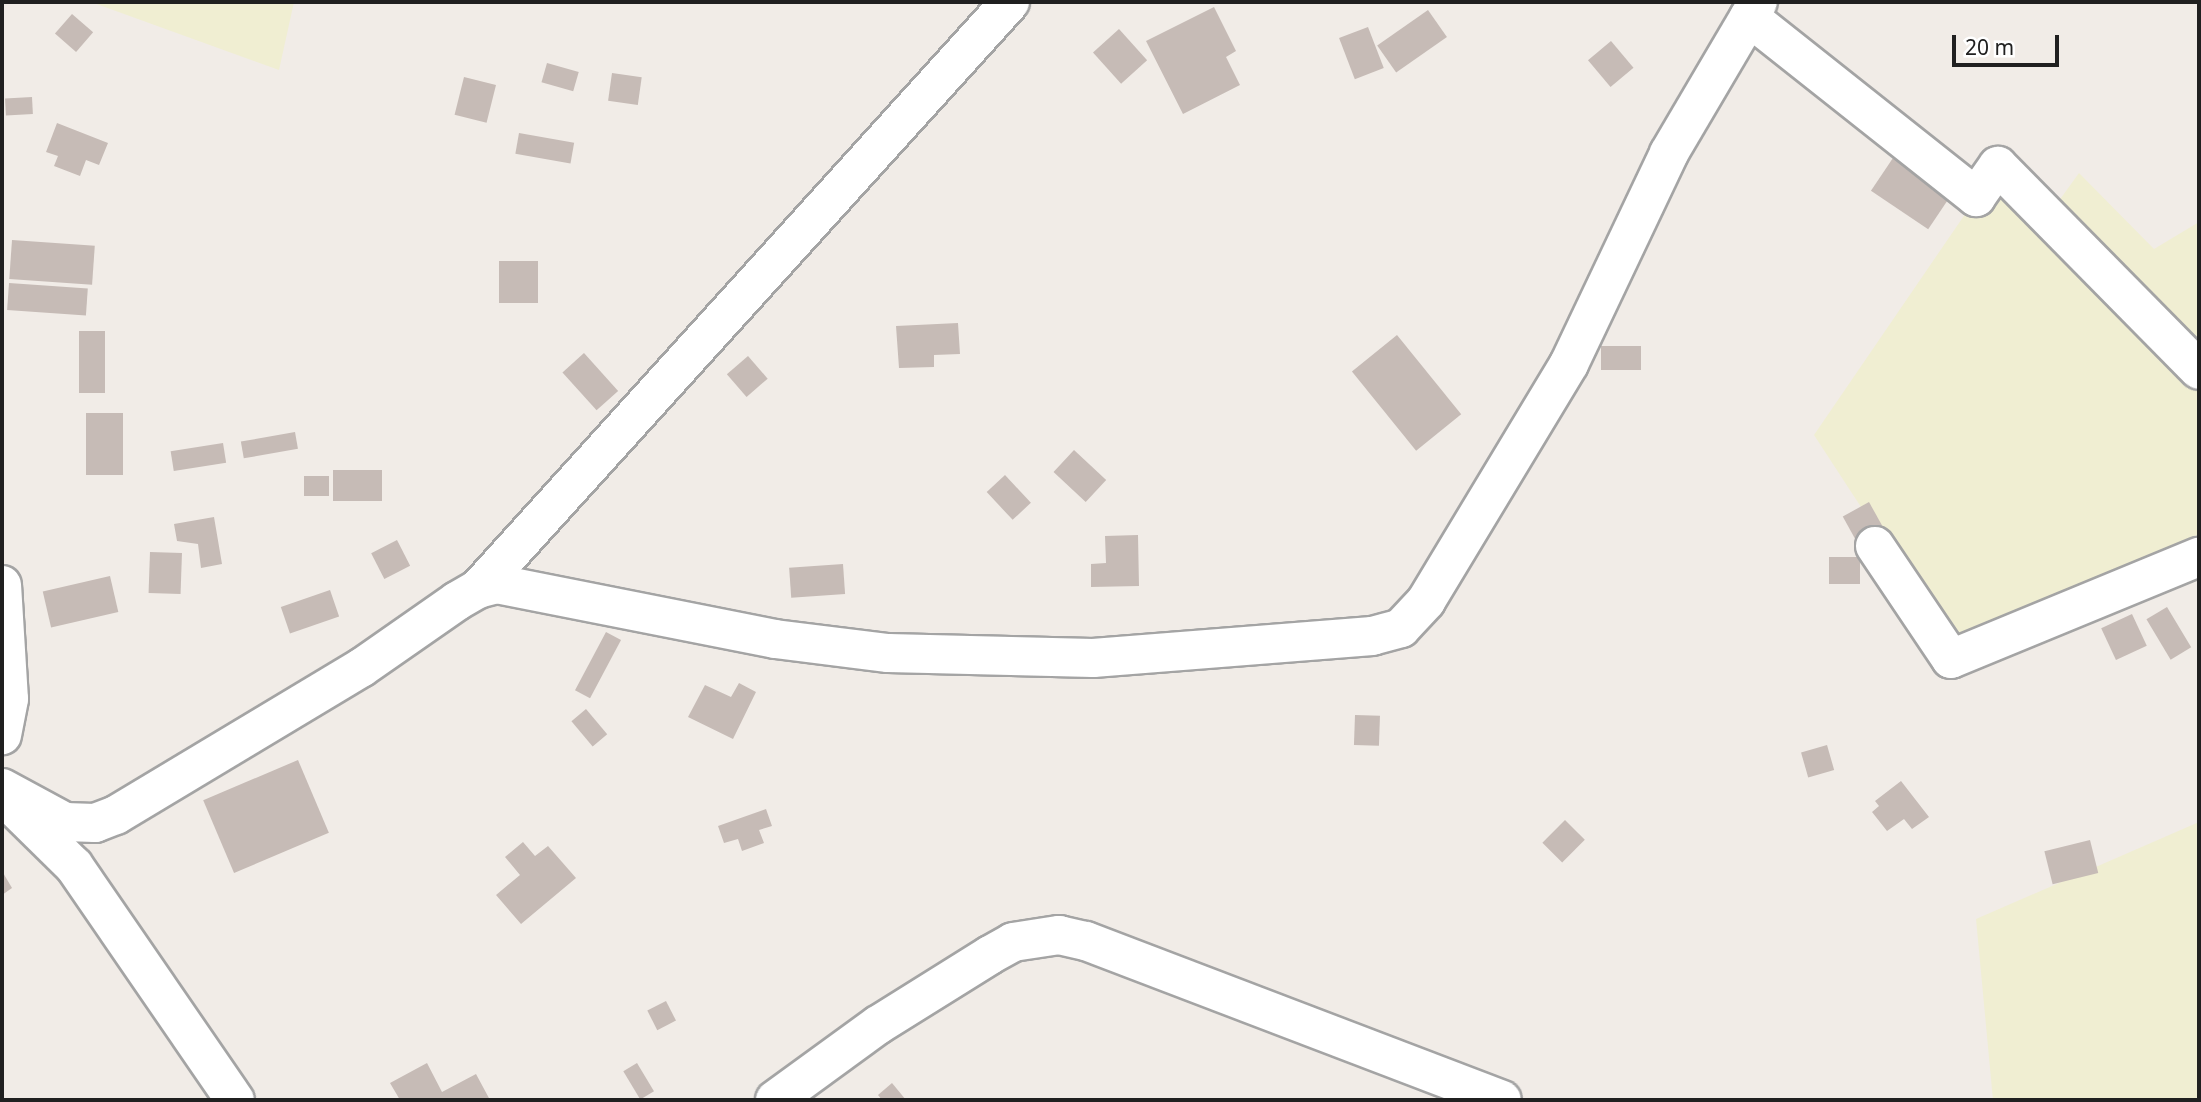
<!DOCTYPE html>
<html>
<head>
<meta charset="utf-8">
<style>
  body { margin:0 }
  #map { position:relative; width:2201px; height:1102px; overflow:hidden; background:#f1ece7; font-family:"Noto Sans",sans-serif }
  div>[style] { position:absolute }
  .farmland>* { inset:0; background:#f0eed2 }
  .building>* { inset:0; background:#c6bbb6; transform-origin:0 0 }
  .roads { filter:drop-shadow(2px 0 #a4a4a4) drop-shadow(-2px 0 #a4a4a4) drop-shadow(0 2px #a4a4a4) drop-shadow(0 -2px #a4a4a4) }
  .minor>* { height:38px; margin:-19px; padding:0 19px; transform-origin:19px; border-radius:19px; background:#fff }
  span { translate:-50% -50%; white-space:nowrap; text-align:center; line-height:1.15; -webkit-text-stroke:5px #fff; paint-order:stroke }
  .frame { position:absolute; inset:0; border:4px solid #202020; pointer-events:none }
  .scale { position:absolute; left:1952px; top:35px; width:107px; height:32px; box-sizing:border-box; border:4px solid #202020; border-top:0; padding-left:9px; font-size:21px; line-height:24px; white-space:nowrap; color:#202020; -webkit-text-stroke:5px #fff; paint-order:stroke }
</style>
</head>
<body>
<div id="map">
  <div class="farmland">
    <i style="clip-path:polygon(91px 2px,294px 2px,279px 70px)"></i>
    <i style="clip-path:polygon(1998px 166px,2048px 216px,2079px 173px,2154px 249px,2199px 222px,2199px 534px,1953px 648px,1814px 435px)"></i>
    <i style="clip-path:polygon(2199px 822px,2199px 1100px,1993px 1100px,1976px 919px)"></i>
  </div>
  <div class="building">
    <i style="clip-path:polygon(1214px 7px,1236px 51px,1226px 57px,1240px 85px,1183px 114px,1146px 41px)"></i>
    <i style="left:1428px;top:10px;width:33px;height:62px;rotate:55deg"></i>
    <i style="left:72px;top:14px;width:28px;height:26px;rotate:41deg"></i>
    <i style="left:1368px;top:27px;width:44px;height:31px;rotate:69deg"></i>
    <i style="left:1119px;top:29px;width:42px;height:35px;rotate:48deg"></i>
    <i style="left:1611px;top:41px;width:35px;height:30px;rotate:50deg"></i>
    <i style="left:547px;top:63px;width:33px;height:20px;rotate:16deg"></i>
    <i style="left:612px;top:73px;width:30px;height:28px;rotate:8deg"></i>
    <i style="left:464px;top:77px;width:33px;height:39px;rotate:14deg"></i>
    <i style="left:32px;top:97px;width:17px;height:27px;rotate:87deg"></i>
    <i style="clip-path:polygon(57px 123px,108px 143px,99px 165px,86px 160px,80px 176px,54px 166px,58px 156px,46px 152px)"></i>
    <i style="left:519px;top:133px;width:56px;height:21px;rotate:10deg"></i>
    <i style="left:1895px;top:155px;width:69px;height:43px;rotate:34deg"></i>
    <i style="left:12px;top:240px;width:83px;height:39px;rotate:4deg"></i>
    <i style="left:499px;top:261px;width:39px;height:42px"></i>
    <i style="left:9px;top:283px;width:79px;height:27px;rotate:4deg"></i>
    <i style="clip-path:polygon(958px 323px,960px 354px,934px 355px,934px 367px,899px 368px,896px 326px)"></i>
    <i style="left:79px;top:331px;width:26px;height:62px"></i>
    <i style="left:1397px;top:335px;width:102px;height:58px;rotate:51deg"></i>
    <i style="left:1601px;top:346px;width:40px;height:24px"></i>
    <i style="left:584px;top:353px;width:51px;height:29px;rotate:48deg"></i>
    <i style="left:748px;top:356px;width:30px;height:28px;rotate:49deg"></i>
    <i style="left:86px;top:413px;width:37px;height:62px"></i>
    <i style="left:295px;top:432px;width:17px;height:55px;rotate:80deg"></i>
    <i style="left:223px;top:443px;width:20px;height:53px;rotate:81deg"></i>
    <i style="left:1074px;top:450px;width:44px;height:30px;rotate:43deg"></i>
    <i style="left:333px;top:470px;width:49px;height:31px"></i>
    <i style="left:1005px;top:475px;width:38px;height:25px;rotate:47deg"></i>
    <i style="left:304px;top:476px;width:25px;height:20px"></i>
    <i style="left:1869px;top:502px;width:29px;height:30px;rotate:61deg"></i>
    <i style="clip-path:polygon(214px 517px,222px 564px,201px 568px,198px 544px,177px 541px,174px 524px)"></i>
    <i style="clip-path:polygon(1138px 535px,1139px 586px,1091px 587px,1091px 564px,1106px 563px,1105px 536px)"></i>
    <i style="left:397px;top:540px;width:29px;height:29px;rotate:63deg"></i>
    <i style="left:150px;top:552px;width:32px;height:41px;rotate:2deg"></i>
    <i style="left:1829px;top:557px;width:31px;height:27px"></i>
    <i style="left:843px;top:564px;width:30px;height:54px;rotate:86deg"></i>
    <i style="left:110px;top:576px;width:37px;height:69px;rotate:77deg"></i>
    <i style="left:330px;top:590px;width:28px;height:52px;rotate:71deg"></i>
    <i style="left:2167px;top:607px;width:47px;height:24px;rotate:59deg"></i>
    <i style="left:2132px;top:614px;width:35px;height:34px;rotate:65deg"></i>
    <i style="left:606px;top:632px;width:17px;height:66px;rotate:28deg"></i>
    <i style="clip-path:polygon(739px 683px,756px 692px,733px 739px,688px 717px,705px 685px,731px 697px)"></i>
    <i style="left:586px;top:709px;width:33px;height:19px;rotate:50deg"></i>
    <i style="left:1355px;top:715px;width:25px;height:30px;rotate:2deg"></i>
    <i style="left:1827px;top:745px;width:26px;height:27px;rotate:74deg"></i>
    <i style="left:298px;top:760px;width:79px;height:103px;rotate:67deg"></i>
    <i style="clip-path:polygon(1901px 781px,1929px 817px,1912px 829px,1904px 819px,1887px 831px,1872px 812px,1879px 806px,1875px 801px)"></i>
    <i style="clip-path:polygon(766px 809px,772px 826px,759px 830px,764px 843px,742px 851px,738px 839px,724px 843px,718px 826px)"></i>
    <i style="left:1565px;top:820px;width:28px;height:32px;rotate:45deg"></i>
    <i style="left:2090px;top:840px;width:34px;height:47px;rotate:76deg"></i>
    <i style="clip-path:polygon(523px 842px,535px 856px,548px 846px,576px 878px,521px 924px,496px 895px,520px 875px,505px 857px)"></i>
    <i style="clip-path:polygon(2px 871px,12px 888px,2px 895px)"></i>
    <i style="left:666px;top:1001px;width:22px;height:21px;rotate:63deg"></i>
    <i style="clip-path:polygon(427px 1063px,442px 1092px,476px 1074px,490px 1100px,400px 1100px,390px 1083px)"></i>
    <i style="left:637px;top:1063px;width:33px;height:16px;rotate:59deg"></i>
    <i style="clip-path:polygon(892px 1083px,906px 1100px,882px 1100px,878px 1095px)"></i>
  </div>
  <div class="roads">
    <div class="minor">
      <i style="left:1749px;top:17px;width:290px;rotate:38.4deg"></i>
      <i style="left:1976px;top:197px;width:38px;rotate:-55deg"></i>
      <i style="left:1998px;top:166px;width:286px;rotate:45.4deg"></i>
      <i style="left:1875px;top:546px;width:136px;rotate:56.1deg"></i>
      <i style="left:1951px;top:659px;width:268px;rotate:-22.4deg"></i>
      <i style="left:2px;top:585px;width:114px;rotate:86.5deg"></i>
      <i style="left:9px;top:699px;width:37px;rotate:101deg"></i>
      <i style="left:478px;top:589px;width:792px;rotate:-47.81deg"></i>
      <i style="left:2px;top:788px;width:72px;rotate:28.4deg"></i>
      <i style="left:65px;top:822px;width:30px;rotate:2deg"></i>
      <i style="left:95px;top:823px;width:22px;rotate:-21deg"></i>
      <i style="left:116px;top:815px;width:286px;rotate:-31deg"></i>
      <i style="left:361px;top:668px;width:117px;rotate:-34.9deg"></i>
      <i style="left:457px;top:601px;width:24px;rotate:-30deg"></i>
      <i style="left:478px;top:589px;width:20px;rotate:-15deg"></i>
      <i style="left:497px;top:584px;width:283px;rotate:11.2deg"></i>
      <i style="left:775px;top:639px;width:114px;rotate:7.1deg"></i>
      <i style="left:888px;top:653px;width:205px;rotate:1.4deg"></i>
      <i style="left:1093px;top:658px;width:280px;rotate:-4.5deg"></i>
      <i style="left:1372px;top:636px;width:30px;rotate:-15deg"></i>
      <i style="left:1401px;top:628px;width:37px;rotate:-47deg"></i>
      <i style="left:1426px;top:601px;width:277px;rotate:-58.9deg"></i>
      <i style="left:1569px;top:364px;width:233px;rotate:-64.6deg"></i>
      <i style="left:1669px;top:153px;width:175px;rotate:-59.5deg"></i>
      <i style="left:16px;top:809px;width:81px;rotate:44.5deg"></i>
      <i style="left:74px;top:866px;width:284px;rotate:55.5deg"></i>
      <i style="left:775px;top:1100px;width:127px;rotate:-36.1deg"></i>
      <i style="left:878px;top:1025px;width:132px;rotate:-32deg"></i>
      <i style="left:990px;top:955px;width:26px;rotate:-29deg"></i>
      <i style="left:1013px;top:942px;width:47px;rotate:-8.7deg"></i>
      <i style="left:1059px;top:935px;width:28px;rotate:13deg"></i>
      <i style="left:1086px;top:941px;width:445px;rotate:20.9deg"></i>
    </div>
  </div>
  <div class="frame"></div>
  <div class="scale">20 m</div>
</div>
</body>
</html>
